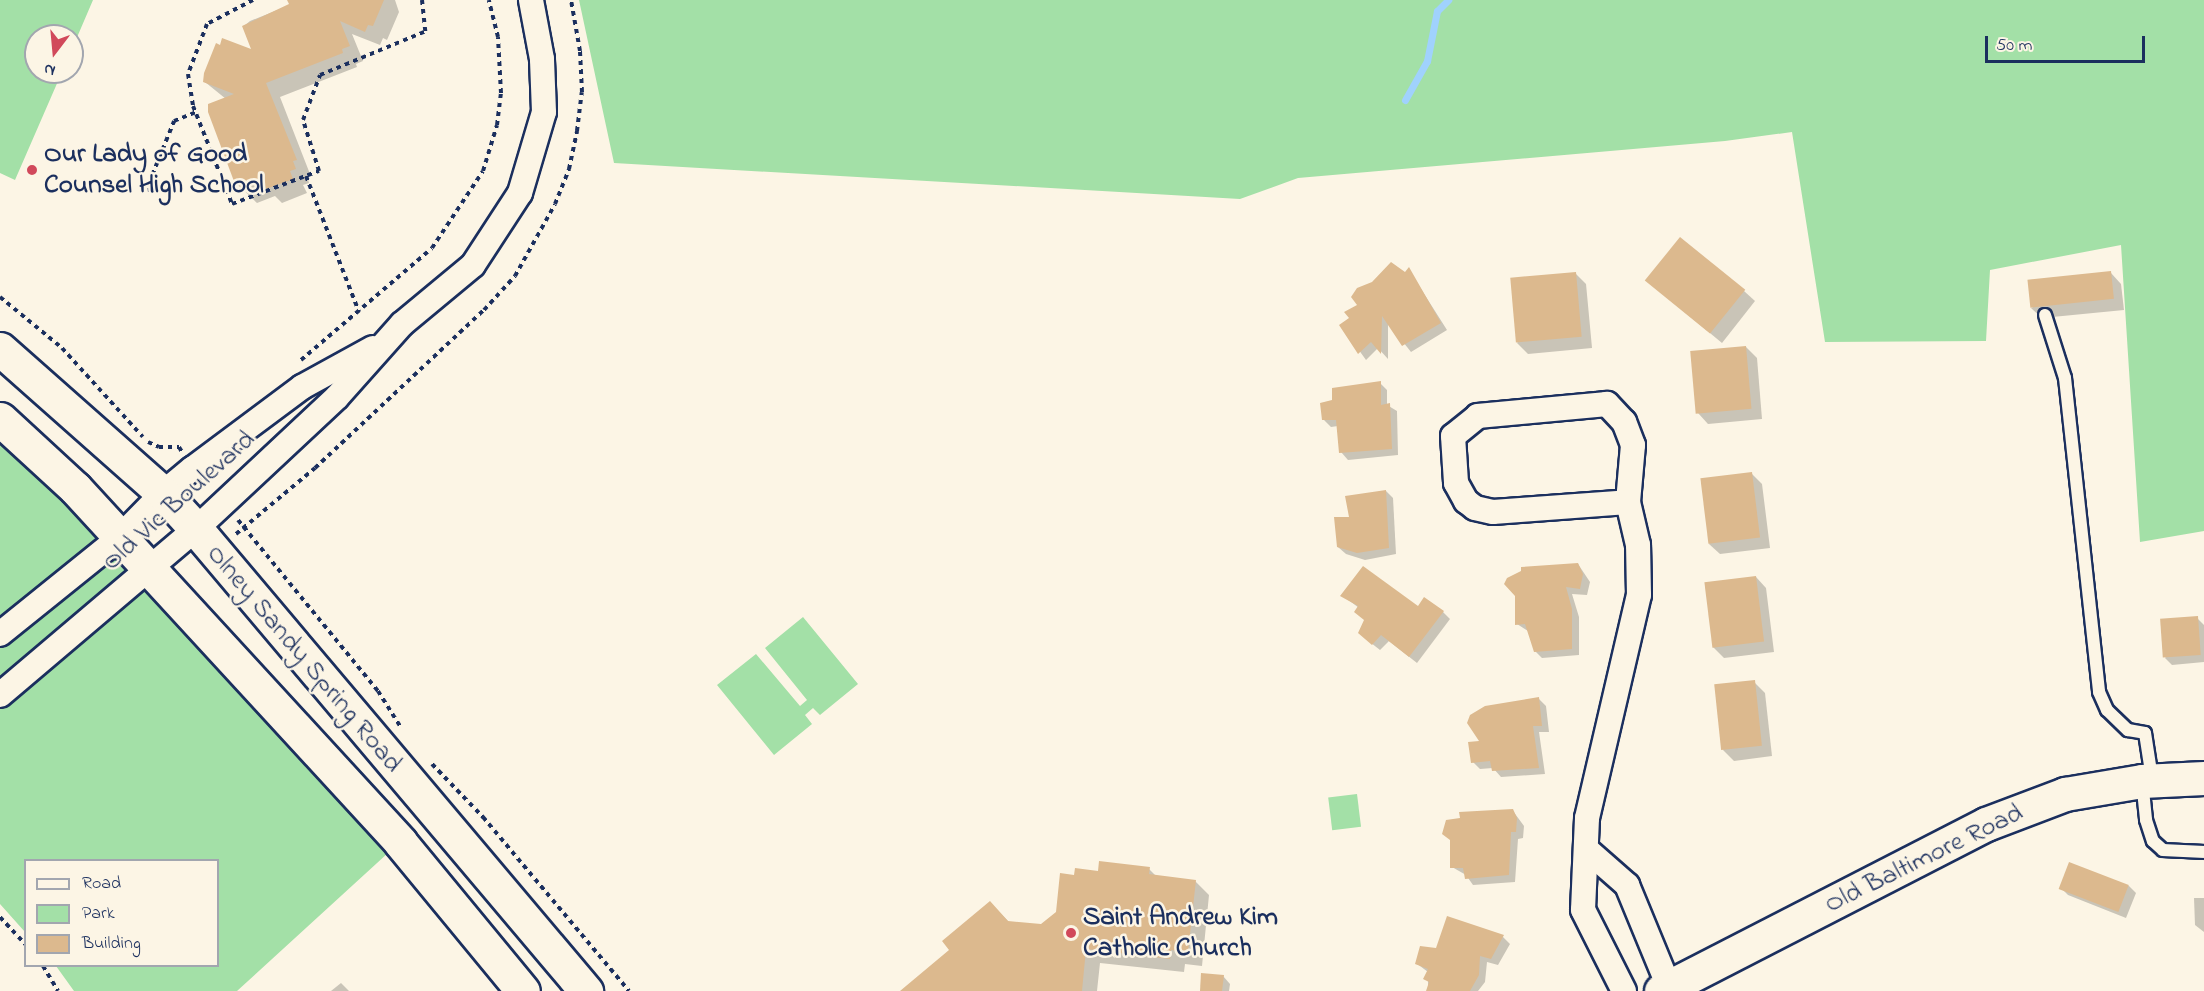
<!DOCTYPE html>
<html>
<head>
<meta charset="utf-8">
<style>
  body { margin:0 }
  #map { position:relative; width:2204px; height:991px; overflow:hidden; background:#fcf5e5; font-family:"Indie Flower",sans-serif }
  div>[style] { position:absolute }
  .green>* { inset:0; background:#a3e0a7; transform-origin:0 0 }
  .shadow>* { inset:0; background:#0003 }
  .stream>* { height:7px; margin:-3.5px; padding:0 3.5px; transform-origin:3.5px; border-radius:3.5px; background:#a0d2fd }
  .building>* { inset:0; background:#dcb98e; transform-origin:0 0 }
  .path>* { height:4px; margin-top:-2px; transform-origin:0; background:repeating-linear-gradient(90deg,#1b2f5e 0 4.5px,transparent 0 9px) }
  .roads { filter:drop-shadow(2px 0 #1b2f5e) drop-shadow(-2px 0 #1b2f5e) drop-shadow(0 2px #1b2f5e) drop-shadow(0 -2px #1b2f5e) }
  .lane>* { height:12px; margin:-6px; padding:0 6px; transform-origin:6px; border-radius:6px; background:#fcf5e5 }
  .street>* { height:24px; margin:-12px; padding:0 12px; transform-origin:12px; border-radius:12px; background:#fcf5e5 }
  .secondary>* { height:33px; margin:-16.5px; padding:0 16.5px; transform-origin:16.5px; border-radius:16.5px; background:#fcf5e5 }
  .primary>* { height:33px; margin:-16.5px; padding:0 16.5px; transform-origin:16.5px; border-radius:16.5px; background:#fcf5e5 }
  .dots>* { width:16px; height:16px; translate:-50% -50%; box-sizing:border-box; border:3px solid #fcf5e5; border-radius:50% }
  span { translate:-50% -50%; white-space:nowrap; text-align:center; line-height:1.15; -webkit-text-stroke:5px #fcf5e5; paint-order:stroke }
  .poi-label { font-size:27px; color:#1b2f5e; font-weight:700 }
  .left { translate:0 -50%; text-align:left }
  .street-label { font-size:27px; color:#1b2f5e }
  .legend { position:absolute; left:24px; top:859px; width:195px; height:108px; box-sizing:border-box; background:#fcf5e5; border:2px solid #a2a6af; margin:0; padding:8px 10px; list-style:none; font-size:18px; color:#1b2f5e }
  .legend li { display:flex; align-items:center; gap:12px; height:30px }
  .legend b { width:30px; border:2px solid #a2a6af }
  .north { position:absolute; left:24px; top:24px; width:60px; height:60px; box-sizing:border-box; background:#fcf5e5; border:2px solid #a2a6af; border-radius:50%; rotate:196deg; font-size:16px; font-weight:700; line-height:24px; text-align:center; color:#1b2f5e }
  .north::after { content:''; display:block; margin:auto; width:21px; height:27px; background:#d1495b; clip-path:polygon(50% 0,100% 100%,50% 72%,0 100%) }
  .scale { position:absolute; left:1985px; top:36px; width:160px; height:27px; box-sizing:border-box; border:3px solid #1b2f5e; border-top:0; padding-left:8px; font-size:18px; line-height:21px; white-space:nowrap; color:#1b2f5e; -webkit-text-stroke:4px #fcf5e5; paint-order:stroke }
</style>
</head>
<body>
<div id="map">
  <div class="green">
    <i style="clip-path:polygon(0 0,93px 0,72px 49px,72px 36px,36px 36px,36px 72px,62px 72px,15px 180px,0 173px)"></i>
    <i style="clip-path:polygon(579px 0,2204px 0,2204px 531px,2140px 542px,2121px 245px,1990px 270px,1986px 341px,1825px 342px,1792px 132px,1725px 141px,1298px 178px,1240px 199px,614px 163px)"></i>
    <i style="clip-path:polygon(0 419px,400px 842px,237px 991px,74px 991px,56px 966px,218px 966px,218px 860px,26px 860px,25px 932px,0 904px)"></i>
    <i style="clip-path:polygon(803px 617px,858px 684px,820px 715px,813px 708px,805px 715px,812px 724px,774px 755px,717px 685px,756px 654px,800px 706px,807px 700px,765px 648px)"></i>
    <i style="left:1357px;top:794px;width:33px;height:29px;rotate:83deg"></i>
  </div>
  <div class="shadow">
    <i style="clip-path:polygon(302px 0,395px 0,399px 12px,387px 40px,383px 38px,380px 45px,352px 34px,363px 61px,356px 64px,357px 67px,280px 97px,310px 174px,307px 175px,309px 183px,303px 185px,307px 193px,282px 203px,275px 196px,257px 203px,236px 183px,226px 99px,205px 82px,254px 51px,244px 26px,250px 21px)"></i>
    <i style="clip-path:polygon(1409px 270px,1447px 330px,1411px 352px,1388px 323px,1388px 359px,1378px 348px,1366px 360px,1341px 325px)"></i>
    <i style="clip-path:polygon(1575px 273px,1586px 284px,1592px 348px,1528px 354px,1517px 343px)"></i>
    <i style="clip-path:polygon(2111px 273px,2121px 284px,2124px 310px,2042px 318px,2031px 308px)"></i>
    <i style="clip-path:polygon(1647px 281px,1744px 291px,1755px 301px,1722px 343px)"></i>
    <i style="clip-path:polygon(1746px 347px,1757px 358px,1762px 419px,1708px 424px,1698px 413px)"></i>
    <i style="clip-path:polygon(1380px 383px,1387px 390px,1387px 405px,1397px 411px,1398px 455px,1348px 460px,1341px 452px,1338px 426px,1331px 427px,1324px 420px)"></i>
    <i style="clip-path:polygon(1751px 473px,1762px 484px,1770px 548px,1720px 554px,1709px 544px)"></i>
    <i style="clip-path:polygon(1386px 491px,1393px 498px,1396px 554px,1365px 560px,1346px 554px,1338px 547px,1351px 519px)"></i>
    <i style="clip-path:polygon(1578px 564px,1590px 582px,1587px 595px,1572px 594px,1579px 617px,1579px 655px,1542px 658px,1535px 651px,1528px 631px,1517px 624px)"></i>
    <i style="clip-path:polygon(1756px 577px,1766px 588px,1774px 652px,1724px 658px,1713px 647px)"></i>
    <i style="clip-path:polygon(1342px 595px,1443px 612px,1450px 619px,1417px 663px,1389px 641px,1380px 650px,1366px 639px,1366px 621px,1359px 608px)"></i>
    <i style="clip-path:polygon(2197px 618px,2204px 625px,2204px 662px,2172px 665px,2165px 658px)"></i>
    <i style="clip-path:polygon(1754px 682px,1765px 693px,1772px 756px,1734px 761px,1723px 750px)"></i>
    <i style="clip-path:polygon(1539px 699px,1546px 706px,1549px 732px,1539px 732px,1545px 774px,1501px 777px,1493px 768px,1480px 769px,1473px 762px,1482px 742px)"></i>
    <i style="clip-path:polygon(1513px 811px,1524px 826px,1523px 838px,1518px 839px,1515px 882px,1473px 885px,1466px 875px,1452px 867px)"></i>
    <i style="clip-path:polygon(2070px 864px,2129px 886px,2136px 893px,2126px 918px,2068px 895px,2061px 888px)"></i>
    <i style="clip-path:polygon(1149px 869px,1157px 877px,1195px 881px,1209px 895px,1202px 966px,1185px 964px,1184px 972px,1100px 963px,1097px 991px,902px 991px,951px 950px,990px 903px,1010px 923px,1042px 926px,1058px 913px,1076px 877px)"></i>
    <i style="clip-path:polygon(2194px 898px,2204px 898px,2204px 932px,2195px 925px)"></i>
    <i style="clip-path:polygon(1503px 937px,1510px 944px,1498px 965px,1487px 962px,1485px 982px,1478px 991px,1428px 991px,1428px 972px,1416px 963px,1437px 949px)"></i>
    <i style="clip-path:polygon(1223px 976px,1230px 984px,1229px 991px,1201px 991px)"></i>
    <i style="clip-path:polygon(341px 983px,349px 991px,331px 991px)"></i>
  </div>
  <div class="stream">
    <i style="left:1405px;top:100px;width:45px;rotate:-60.6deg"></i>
    <i style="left:1427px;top:61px;width:51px;rotate:-78.7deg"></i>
    <i style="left:1437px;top:11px;width:16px;rotate:-45deg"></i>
  </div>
  <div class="building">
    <i style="clip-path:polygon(287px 0,384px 0,373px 26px,368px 25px,365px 32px,340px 21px,350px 46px,342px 49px,343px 53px,266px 83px,297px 160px,293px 161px,296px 169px,290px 171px,293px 179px,266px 189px,263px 181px,241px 190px,238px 182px,235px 184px,208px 112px,208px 104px,234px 94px,203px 82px,204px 73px,216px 43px,220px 45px,222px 38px,251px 49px,242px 26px,289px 4px)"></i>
    <i style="left:1680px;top:237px;width:84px;height:56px;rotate:39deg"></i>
    <i style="clip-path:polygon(1391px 262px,1405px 272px,1409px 267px,1441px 323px,1402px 346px,1382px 316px,1381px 354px,1371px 342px,1358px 354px,1339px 325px,1349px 318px,1344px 312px,1357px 305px,1351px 297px,1357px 288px,1372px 282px)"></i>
    <i style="left:2111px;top:271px;width:28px;height:84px;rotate:84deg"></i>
    <i style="left:1576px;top:272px;width:65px;height:66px;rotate:85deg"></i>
    <i style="left:1746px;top:346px;width:63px;height:56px;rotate:85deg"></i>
    <i style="clip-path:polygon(1381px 381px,1381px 405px,1390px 403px,1392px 449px,1339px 453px,1336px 420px,1322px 420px,1320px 403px,1332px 400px,1332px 388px)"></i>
    <i style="left:1752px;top:472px;width:66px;height:52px;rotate:83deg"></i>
    <i style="clip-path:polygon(1386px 490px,1389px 548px,1357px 553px,1337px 547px,1334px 517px,1349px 517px,1345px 496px)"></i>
    <i style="clip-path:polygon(1578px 563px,1583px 574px,1580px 589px,1566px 587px,1572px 609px,1572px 649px,1534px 652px,1525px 624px,1515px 625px,1515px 596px,1504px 584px,1507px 578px,1521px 571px,1521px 567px)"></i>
    <i style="clip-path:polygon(1363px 566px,1418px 606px,1424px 597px,1444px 611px,1409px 657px,1381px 635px,1372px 645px,1358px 633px,1364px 620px,1354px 612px,1358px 606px,1340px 596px)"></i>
    <i style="left:1756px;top:576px;width:66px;height:52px;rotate:83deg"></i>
    <i style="left:2198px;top:616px;width:39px;height:38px;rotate:86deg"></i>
    <i style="left:1755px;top:680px;width:66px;height:41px;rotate:84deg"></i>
    <i style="clip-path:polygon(1539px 697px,1542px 726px,1533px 726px,1539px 768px,1492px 771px,1490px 761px,1471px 763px,1468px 742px,1479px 741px,1467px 723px,1470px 715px,1485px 706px)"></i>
    <i style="clip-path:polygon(1513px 809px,1517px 818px,1516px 832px,1511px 832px,1509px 875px,1465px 879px,1463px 868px,1450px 868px,1450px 840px,1442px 834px,1446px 820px,1460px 818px,1459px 812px)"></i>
    <i style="clip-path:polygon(1099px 861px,1150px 867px,1149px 874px,1196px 880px,1188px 952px,1171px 950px,1170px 959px,1086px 949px,1082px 991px,900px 991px,949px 950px,942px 941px,990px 901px,1008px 921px,1041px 924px,1056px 912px,1060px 873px,1074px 875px,1075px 868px,1098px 871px)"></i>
    <i style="left:2069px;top:862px;width:64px;height:29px;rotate:21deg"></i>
    <i style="clip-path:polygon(1447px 916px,1504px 935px,1491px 959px,1480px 956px,1479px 975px,1470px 991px,1426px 991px,1429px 982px,1423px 979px,1428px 969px,1415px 964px,1420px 946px,1436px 948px)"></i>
    <i style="clip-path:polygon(1201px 973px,1224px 975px,1222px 991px,1200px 991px)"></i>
  </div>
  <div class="path">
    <i style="left:253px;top:0;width:52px;rotate:152.4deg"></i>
    <i style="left:207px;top:24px;width:53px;rotate:110.8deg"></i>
    <i style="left:188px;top:74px;width:32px;rotate:81deg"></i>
    <i style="left:193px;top:106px;width:105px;rotate:68.3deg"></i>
    <i style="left:232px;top:204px;width:93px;rotate:-20.8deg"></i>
    <i style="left:319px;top:171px;width:53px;rotate:-107.4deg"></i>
    <i style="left:303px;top:120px;width:48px;rotate:-69.3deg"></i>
    <i style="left:320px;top:75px;width:115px;rotate:-22.5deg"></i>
    <i style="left:422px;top:0;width:36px;rotate:84deg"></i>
    <i style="left:306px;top:176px;width:146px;rotate:68.7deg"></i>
    <i style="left:150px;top:192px;width:9px;rotate:-96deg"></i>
    <i style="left:149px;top:183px;width:67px;rotate:-68deg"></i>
    <i style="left:174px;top:121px;width:24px;rotate:-22deg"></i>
    <i style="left:0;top:297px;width:80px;rotate:39.4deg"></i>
    <i style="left:62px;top:348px;width:120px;rotate:47.7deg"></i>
    <i style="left:301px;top:360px;width:172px;rotate:-40.5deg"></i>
    <i style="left:432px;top:248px;width:92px;rotate:-56.5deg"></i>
    <i style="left:483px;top:171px;width:48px;rotate:-73.1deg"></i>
    <i style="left:497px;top:125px;width:32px;rotate:-83deg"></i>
    <i style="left:501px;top:93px;width:56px;rotate:-93.1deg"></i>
    <i style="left:498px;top:37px;width:38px;rotate:-104deg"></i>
    <i style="left:148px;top:442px;width:12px;rotate:24deg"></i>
    <i style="left:159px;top:447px;width:20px"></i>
    <i style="left:179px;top:447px;width:6px;rotate:59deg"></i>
    <i style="left:238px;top:520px;width:221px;rotate:50.7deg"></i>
    <i style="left:378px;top:691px;width:41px;rotate:57.8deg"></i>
    <i style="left:236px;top:534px;width:103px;rotate:-39.9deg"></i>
    <i style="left:315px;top:468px;width:231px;rotate:-43.1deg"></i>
    <i style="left:484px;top:310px;width:46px;rotate:-47.6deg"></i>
    <i style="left:515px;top:276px;width:82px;rotate:-60.9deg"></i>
    <i style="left:555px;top:204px;width:38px;rotate:-68deg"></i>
    <i style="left:569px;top:169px;width:39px;rotate:-78deg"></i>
    <i style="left:577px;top:131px;width:39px;rotate:-83deg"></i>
    <i style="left:582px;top:92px;width:41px;rotate:-92.8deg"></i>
    <i style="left:580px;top:51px;width:52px;rotate:-100deg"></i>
    <i style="left:432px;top:764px;width:74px;rotate:46.1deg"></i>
    <i style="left:483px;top:817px;width:227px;rotate:50deg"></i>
    <i style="left:0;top:917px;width:38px;rotate:47deg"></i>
    <i style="left:43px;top:966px;width:29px;rotate:59deg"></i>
  </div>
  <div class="roads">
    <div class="lane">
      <i style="left:2045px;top:315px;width:66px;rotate:72.4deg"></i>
      <i style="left:2065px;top:378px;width:316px;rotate:83.8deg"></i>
      <i style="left:2099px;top:692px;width:20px;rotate:66deg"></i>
      <i style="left:2107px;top:710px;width:29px;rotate:44deg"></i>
      <i style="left:2128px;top:730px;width:17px;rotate:10deg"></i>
      <i style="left:2145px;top:733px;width:46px;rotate:81.2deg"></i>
      <i style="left:2142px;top:781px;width:39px;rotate:84deg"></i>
      <i style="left:2146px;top:820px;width:22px;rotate:72deg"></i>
      <i style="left:2153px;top:841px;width:13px;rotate:42deg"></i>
      <i style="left:2163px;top:850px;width:41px;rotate:2.8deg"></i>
    </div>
    <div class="street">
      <i style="left:0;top:634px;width:154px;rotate:-38.9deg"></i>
      <i style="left:120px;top:537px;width:62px;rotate:-45.7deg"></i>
      <i style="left:163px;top:493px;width:38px;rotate:-40deg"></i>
      <i style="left:192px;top:469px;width:137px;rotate:-36.7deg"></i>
      <i style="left:302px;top:387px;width:81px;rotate:-28.8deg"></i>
      <i style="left:0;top:695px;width:257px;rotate:-40.3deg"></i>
      <i style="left:196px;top:529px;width:193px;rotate:-43.1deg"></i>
      <i style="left:337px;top:397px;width:98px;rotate:-48.3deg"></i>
      <i style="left:402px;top:324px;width:92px;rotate:-39.7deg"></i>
      <i style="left:473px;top:265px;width:86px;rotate:-56.9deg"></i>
      <i style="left:520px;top:193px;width:84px;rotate:-73.5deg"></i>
      <i style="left:544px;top:112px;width:53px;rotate:-92.2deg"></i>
      <i style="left:542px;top:59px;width:60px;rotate:-100.6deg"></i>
      <i style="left:1586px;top:849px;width:55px;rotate:41.3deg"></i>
      <i style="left:1627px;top:885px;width:110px;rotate:67.6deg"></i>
      <i style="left:1624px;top:991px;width:91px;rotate:-116.8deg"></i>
      <i style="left:1583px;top:910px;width:92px;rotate:-87.5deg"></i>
      <i style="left:1587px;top:818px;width:229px;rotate:-76.9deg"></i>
      <i style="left:1639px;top:595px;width:50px;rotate:-91.1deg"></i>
      <i style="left:1638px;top:545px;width:44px;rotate:-103.1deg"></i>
      <i style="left:1628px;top:502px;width:57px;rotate:-85deg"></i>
      <i style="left:1633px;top:445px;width:25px;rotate:-111deg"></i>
      <i style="left:1624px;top:422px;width:25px;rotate:-133deg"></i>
      <i style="left:1607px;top:404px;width:130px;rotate:174.7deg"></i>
      <i style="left:1478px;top:416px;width:32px;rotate:141deg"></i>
      <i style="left:1453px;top:436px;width:47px;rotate:86.3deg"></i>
      <i style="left:1456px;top:483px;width:21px;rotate:61deg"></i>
      <i style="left:1466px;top:501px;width:11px;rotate:38deg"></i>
      <i style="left:1475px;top:508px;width:18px;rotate:13deg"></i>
      <i style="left:1493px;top:512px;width:135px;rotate:-4.2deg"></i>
    </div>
    <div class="secondary">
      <i style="left:1661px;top:991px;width:365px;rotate:-27.2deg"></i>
      <i style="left:1986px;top:824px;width:85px;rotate:-20.8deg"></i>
      <i style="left:2065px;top:794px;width:78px;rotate:-9.6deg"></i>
      <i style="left:2142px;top:781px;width:62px;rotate:-2.8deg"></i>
    </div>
    <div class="primary">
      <i style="left:0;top:349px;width:217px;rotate:41.5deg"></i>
      <i style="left:163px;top:493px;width:49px;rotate:47.5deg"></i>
      <i style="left:196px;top:529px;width:605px;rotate:49.83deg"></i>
      <i style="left:0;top:419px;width:102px;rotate:42.6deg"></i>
      <i style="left:75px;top:488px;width:481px;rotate:47.4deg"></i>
      <i style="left:400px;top:842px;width:193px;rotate:50.5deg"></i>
    </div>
  </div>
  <div class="dots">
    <i style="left:32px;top:170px;background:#d1495b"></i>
    <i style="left:1071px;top:933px;background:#d1495b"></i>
  </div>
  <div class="poi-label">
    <span class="left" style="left:44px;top:170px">Our Lady of Good<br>Counsel High School</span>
    <span class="left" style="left:1083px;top:933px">Saint Andrew Kim<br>Catholic Church</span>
  </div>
  <div class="street-label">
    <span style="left:179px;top:501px;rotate:-42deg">Old Vic Boulevard</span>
    <span style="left:304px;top:659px;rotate:50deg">Olney Sandy Spring Road</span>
    <span style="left:1924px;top:859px;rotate:-26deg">Old Baltimore Road</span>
  </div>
  <ul class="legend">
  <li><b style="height:8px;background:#fcf5e5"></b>Road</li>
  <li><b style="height:16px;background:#a3e0a7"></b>Park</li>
  <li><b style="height:16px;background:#dcb98e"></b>Building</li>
  </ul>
  <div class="north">N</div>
  <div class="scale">50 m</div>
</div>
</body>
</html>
